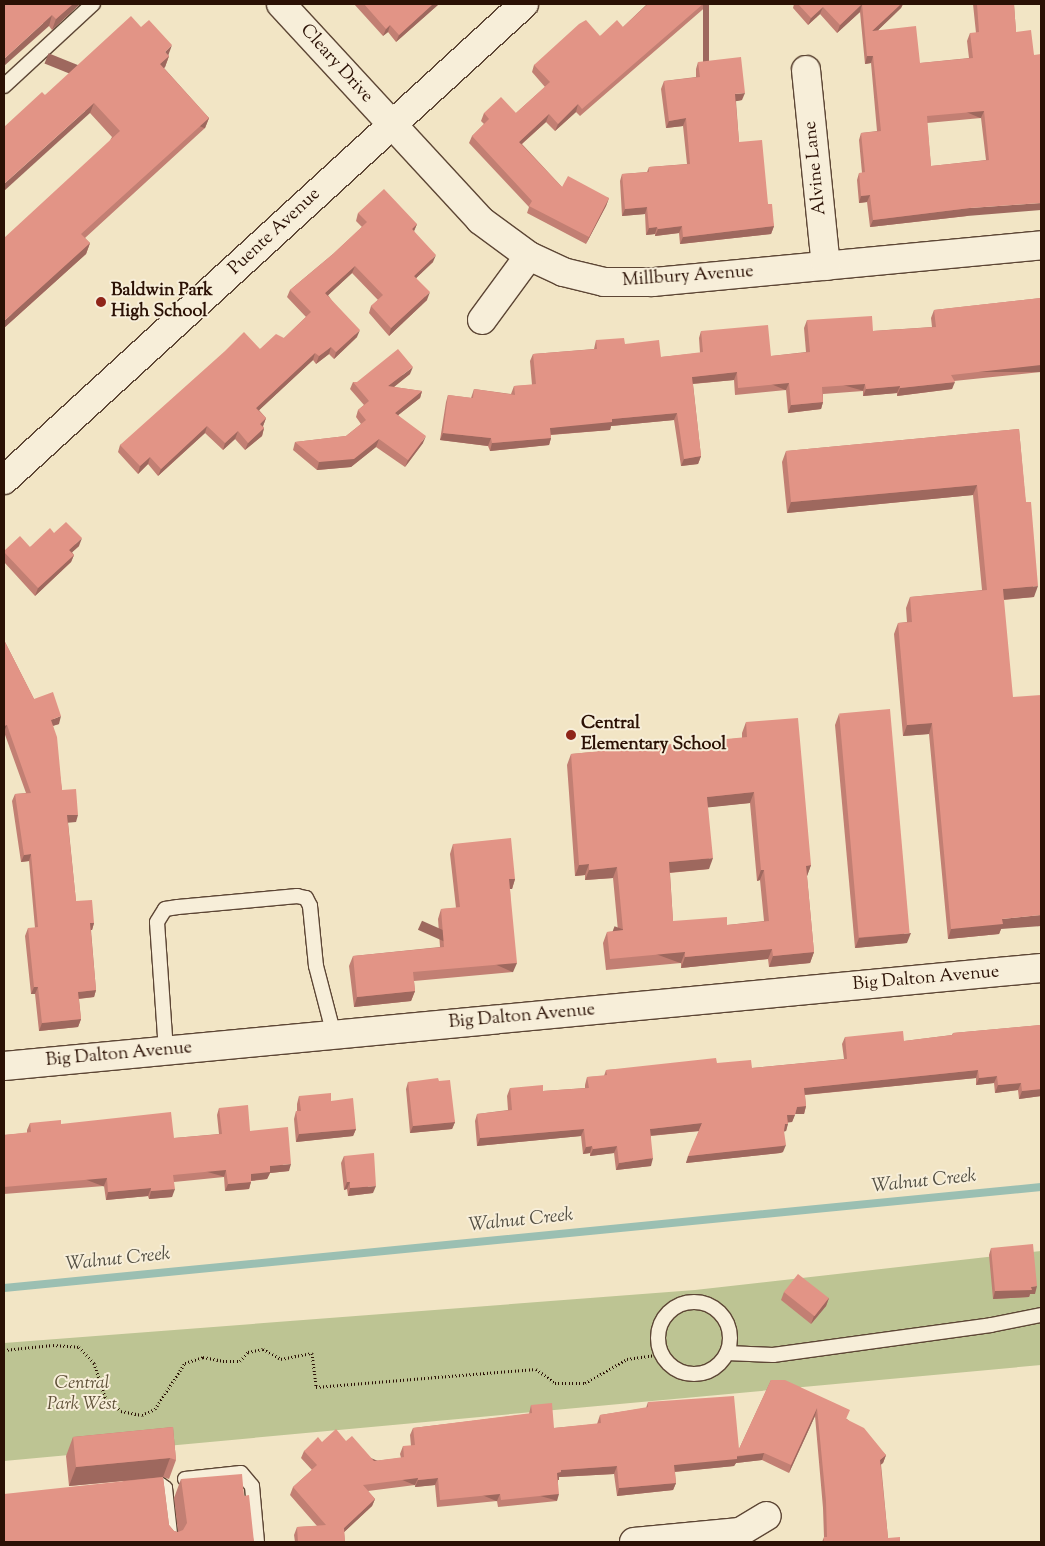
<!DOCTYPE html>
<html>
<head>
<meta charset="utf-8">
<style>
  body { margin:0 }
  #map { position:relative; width:1045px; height:1546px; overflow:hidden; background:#f2e5c5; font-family:"Sorts Mill Goudy",serif }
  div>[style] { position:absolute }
  .green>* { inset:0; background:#bdc493 }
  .stream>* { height:8px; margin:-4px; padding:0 4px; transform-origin:4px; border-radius:4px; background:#9bbfb2 }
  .path>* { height:3px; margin-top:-1.5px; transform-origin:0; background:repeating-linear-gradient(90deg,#2b1105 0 1px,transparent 0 3.5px) }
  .roads { filter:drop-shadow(1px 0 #5d4635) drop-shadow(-1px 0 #5d4635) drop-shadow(0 1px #5d4635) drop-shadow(0 -1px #5d4635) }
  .service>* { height:14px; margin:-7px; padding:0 7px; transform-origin:7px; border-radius:7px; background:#f7eed9 }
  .service>.ring { margin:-7px; padding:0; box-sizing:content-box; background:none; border:14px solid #f7eed9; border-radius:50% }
  .minor>* { height:28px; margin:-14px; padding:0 14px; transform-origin:14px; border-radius:14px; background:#f7eed9 }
  .tertiary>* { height:28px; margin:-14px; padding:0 14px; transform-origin:14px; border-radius:14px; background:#f7eed9 }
  .wall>* { inset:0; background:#c27f73 }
  .shaded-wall>* { inset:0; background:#9e685e; transform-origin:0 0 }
  .building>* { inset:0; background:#e29486; transform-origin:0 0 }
  .dots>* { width:14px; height:14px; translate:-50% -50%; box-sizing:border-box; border:2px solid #f7eed9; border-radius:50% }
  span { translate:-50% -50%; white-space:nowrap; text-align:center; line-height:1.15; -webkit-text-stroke:4px #f7eed9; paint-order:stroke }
  .street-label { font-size:18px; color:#2b1105 }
  .poi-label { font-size:18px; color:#2b1105; font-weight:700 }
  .left { translate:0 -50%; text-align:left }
  .park-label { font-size:18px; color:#5e5037; font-style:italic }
  .water-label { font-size:19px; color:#524e42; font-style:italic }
  .frame { position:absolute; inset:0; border:5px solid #2b1105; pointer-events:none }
</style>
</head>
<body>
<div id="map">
  <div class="green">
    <i style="clip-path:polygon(1041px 1251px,1041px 1365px,4px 1461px,4px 1343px,695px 1290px)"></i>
  </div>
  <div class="stream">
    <i style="left:4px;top:1288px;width:1042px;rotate:-5.56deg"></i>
  </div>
  <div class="path">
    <i style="left:4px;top:1350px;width:49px;rotate:-5.8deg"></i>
    <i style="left:53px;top:1345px;width:26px;rotate:4deg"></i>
    <i style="left:79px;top:1347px;width:22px;rotate:47deg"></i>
    <i style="left:94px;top:1363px;width:36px;rotate:72deg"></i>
    <i style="left:105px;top:1397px;width:21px;rotate:41deg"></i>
    <i style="left:121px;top:1411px;width:21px;rotate:11deg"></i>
    <i style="left:142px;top:1415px;width:14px;rotate:-25deg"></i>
    <i style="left:155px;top:1409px;width:55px;rotate:-56.9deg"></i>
    <i style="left:185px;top:1363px;width:19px;rotate:-18deg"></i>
    <i style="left:203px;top:1357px;width:20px;rotate:11deg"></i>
    <i style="left:223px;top:1361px;width:17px"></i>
    <i style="left:240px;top:1361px;width:12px;rotate:-48deg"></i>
    <i style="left:248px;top:1352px;width:15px;rotate:-11deg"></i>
    <i style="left:263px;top:1349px;width:21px;rotate:29deg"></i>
    <i style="left:281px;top:1359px;width:32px;rotate:-11deg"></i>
    <i style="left:312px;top:1353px;width:34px;rotate:83deg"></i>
    <i style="left:316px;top:1387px;width:221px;rotate:-4.7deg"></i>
    <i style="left:536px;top:1369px;width:24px;rotate:36deg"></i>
    <i style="left:555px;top:1383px;width:30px"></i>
    <i style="left:585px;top:1383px;width:48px;rotate:-29.7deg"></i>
    <i style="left:627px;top:1359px;width:36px;rotate:-8deg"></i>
  </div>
  <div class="roads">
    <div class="service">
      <i style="left:4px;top:86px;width:121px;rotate:-42.7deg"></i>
      <i style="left:166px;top:1051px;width:129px;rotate:-94deg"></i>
      <i style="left:157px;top:922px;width:15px;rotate:-58deg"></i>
      <i style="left:165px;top:909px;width:13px;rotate:-9deg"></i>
      <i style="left:178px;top:907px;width:120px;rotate:-5.3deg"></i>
      <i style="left:297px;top:896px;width:9px;rotate:13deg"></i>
      <i style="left:306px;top:898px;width:9px;rotate:63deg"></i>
      <i style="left:310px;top:906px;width:60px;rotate:84.3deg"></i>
      <i style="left:316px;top:966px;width:71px;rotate:75.4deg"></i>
      <i class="ring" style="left:658px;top:1302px;width:58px;height:58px"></i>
      <i style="left:727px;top:1353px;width:46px;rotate:2.5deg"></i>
      <i style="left:773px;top:1355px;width:220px;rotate:-7.8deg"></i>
      <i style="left:991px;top:1325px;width:51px;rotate:-11.3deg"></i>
      <i style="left:185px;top:1479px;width:56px;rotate:-6.1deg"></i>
      <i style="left:241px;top:1473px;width:17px;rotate:50deg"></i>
      <i style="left:252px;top:1486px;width:56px;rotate:84.9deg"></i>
      <i style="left:147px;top:1487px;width:14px;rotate:-8deg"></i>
      <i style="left:161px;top:1485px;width:5px;rotate:37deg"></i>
      <i style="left:165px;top:1488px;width:54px;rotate:83.7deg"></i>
    </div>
    <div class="minor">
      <i style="left:281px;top:4px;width:294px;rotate:47.3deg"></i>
      <i style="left:480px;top:220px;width:61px;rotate:36.3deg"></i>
      <i style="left:529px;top:256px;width:38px;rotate:25deg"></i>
      <i style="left:563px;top:272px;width:42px;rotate:13.7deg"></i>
      <i style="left:604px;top:282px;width:49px"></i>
      <i style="left:653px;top:282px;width:390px;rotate:-5.4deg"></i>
      <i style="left:806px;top:70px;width:197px;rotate:84.2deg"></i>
      <i style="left:482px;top:320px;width:79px;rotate:-53.7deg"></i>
      <i style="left:4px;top:1066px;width:1042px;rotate:-5.4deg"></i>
      <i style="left:634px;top:1542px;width:106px;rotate:-5.4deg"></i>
      <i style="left:740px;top:1532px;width:31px;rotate:-31deg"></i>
    </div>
    <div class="tertiary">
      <i style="left:4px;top:480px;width:705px;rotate:-42.47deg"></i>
    </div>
  </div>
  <div class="wall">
    <i style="clip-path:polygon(4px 4px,80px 4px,52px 30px,49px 26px)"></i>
    <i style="clip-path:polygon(354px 4px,439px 4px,396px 42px,388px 32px,383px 36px)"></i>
    <i style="clip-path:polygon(645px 4px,709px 4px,580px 116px,576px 112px,555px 131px,546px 122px,522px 144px,562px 187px,609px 198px,606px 206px,586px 244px,527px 213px,529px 207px,469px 143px,472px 136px,484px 124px,481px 121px,484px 113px,516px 113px,545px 87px,532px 72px,534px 65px,600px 36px,623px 27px,646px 5px)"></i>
    <i style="clip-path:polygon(evenodd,794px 4px,903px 4px,901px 8px,878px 30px,920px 63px,969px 58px,967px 41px,970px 33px,976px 33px,973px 4px,1014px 4px,1016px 32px,1034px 55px,967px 216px,870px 227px,867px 202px,859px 203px,857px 180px,859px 173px,862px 173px,859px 140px,861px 133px,877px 131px,871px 63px,865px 64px,860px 12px,837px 33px,820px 14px,808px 25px,793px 8px,794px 4px,981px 118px,986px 160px,931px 166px,927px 123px,981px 118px)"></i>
    <i style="clip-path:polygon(168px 55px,169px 56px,165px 67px,164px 68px,209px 118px,205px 128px,85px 238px,90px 243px,86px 254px,4px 328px,112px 137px,90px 113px,45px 95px)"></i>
    <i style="clip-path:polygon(698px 62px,742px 100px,736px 101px,739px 142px,768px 204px,774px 226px,771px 234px,680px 244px,679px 233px,655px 236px,655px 234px,646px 235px,645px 214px,622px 216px,620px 181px,622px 174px,647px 172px,649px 167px,687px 164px,683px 126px,666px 128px,661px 89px,664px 81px,696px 77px,696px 69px)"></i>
    <i style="clip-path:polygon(358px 213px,417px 224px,414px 231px,433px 262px,416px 278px,427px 300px,389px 336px,369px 313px,371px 306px,378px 300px,352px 273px,328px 295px,357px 337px,334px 359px,329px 354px,316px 364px,313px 360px,259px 410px,266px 418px,263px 426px,264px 428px,262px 436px,245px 450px,235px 439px,223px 450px,205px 433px,158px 476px,148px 464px,138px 474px,118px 452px,120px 445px,260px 349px,284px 338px,306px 317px,287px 297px,290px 290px,333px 254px,362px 227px,356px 221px)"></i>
    <i style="clip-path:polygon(1041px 298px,1041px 372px,954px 381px,952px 389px,897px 396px,897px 393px,863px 396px,863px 391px,823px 394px,823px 402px,821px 409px,788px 413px,786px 390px,735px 395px,734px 380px,693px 384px,701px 456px,698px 464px,681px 466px,674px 420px,611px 426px,610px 430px,551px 435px,551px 438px,549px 445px,490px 451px,488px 446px,440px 440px,446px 402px,448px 395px,471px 398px,474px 389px,511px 394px,514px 386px,532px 385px,530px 361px,533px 354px,594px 349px,596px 340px,625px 344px,661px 357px,700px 353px,699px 338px,701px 331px,771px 356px,806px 352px,804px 328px,807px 320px,873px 331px,932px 327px,931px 318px,934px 310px)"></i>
    <i style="clip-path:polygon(410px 374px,394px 387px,422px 391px,420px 398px,398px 415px,423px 443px,405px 467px,376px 447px,351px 467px,317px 470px,293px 450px,295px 442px,346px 436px,361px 424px,356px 417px,358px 410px,364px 405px,350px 389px,353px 382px,357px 382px)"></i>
    <i style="clip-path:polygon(1019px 429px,1034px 597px,1004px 600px,1001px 929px,999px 934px,948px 939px,929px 734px,903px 736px,894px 634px,898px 623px,907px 622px,906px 608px,910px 597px,982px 590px,973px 495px,787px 513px,782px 462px,786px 451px)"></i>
    <i style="clip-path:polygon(54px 533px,79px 546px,72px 552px,74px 555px,71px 562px,35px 596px,4px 562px,4px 551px,30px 547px)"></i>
    <i style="clip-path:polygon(4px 640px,34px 699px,59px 724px,53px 726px,62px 790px,76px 822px,68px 822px,76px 901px,94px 923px,92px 930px,91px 930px,96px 990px,94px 997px,79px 999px,81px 1019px,78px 1027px,39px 1031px,35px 994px,31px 994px,25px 936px,28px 928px,35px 928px,29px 861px,21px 862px,12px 801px,15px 794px,26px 793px,4px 732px)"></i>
    <i style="clip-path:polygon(839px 714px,907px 943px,855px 948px,835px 725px)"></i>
    <i style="clip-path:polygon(evenodd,746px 722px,811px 865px,807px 876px,814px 952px,810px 963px,769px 967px,768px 959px,681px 968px,681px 963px,606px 970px,603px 943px,607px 932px,618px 931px,613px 878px,585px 880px,585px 875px,575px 876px,567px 765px,571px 754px,742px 738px,742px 733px,746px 722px,750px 803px,757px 881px,760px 880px,764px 921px,727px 925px,673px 921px,670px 873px,709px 869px,708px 807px,750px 803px)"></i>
    <i style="clip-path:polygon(453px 844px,515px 879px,512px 889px,510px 889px,513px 972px,414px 981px,415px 991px,411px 1001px,354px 1007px,349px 966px,353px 956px,440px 947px,438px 919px,441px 909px,456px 908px,450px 854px)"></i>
    <i style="clip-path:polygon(1041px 1025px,1041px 1096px,1019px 1099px,1018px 1090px,995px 1093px,994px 1083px,976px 1085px,976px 1078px,805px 1095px,806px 1106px,804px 1114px,795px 1114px,792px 1122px,788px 1122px,786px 1131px,784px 1131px,783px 1152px,780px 1153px,686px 1163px,699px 1131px,651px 1136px,651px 1166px,616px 1170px,614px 1153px,590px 1156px,590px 1153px,583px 1154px,581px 1136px,477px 1146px,475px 1121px,477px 1114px,508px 1110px,507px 1096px,510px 1088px,543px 1091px,585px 1088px,585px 1085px,587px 1077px,604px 1076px,606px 1070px,717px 1063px,752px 1068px,844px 1059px,842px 1044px,845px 1037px,904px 1041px,952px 1035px,953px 1033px)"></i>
    <i style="clip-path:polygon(439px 1081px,455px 1122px,452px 1129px,410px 1133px,406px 1089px,408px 1082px)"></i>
    <i style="clip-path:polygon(299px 1096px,331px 1101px,356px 1129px,353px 1136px,296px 1142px,294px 1119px,296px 1111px,297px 1111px,297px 1104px)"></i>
    <i style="clip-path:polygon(219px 1108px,250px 1131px,289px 1171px,270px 1173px,267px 1179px,251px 1181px,249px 1189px,225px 1191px,224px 1177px,174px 1182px,172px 1197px,149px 1199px,148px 1196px,106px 1200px,104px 1186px,4px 1194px,4px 1135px,27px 1133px,27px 1130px,30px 1123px,61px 1124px,174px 1138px,219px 1134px,217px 1115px)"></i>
    <i style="clip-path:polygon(344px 1156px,373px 1193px,348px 1196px,347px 1189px,344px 1190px,341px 1163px)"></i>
    <i style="clip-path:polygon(991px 1248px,1035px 1294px,1030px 1294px,1029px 1297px,993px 1299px,989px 1255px)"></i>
    <i style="clip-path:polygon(784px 1292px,829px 1298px,826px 1306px,811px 1324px,781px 1300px)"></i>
    <i style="clip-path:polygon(771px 1380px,847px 1419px,886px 1455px,883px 1463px,881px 1464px,888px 1538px,900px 1542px,822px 1542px,824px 1537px,823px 1508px,815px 1416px,789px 1473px,762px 1460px,736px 1463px,734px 1466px,675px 1472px,676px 1483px,673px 1490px,617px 1496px,614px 1474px,559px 1477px,558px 1480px,557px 1501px,498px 1507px,497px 1501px,437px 1507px,435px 1485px,415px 1487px,415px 1485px,368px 1491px,375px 1499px,372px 1506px,344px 1532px,345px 1542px,295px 1542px,294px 1535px,297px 1527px,317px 1526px,290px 1495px,293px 1487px,312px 1470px,301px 1458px,304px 1451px,322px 1442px,346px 1441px,374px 1461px,401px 1458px,400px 1454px,403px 1446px,411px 1446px,410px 1435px,413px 1428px,529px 1414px,531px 1405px,554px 1428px,597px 1424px,600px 1415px,646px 1408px,648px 1402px,739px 1449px)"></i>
    <i style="clip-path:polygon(173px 1427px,176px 1460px,169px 1479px,163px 1477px,169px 1525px,174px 1531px,178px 1532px,174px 1498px,181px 1479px,244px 1496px,254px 1542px,4px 1542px,124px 1481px,69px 1486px,66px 1456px,73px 1437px)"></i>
  </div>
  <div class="shaded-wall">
    <i style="clip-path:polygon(73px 4px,80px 4px,52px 30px,56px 19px)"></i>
    <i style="clip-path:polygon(433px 4px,439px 4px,396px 42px,399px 35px)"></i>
    <i style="left:703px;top:4px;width:6px;height:160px"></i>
    <i style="clip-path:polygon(862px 4px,860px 12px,837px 33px,840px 25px)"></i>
    <i style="clip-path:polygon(901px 4px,903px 4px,901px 8px,870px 38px,872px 31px)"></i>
    <i style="clip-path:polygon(823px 7px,820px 14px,808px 25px,811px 18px)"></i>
    <i style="clip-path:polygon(52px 15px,49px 26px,4px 66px,4px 59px)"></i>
    <i style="clip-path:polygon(390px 25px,388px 32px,383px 36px,386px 29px)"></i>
    <i style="clip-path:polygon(172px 45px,168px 56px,165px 52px)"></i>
    <i style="clip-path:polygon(169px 56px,165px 67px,156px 75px,160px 64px)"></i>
    <i style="clip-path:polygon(867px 56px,873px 56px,871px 63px,865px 64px)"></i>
    <i style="clip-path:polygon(745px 93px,742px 100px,732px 102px,735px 94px)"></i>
    <i style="clip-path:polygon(94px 103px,90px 113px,4px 191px,4px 184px)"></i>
    <i style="clip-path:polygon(578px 104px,576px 112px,555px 131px,558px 124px)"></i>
    <i style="left:984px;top:111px;width:8px;height:57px;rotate:113deg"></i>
    <i style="clip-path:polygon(549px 114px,546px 122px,516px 149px,519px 142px)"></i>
    <i style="left:209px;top:118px;width:11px;height:173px;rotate:112deg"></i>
    <i style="clip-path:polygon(686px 118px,683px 126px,666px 128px,669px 121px)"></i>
    <i style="clip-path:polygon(870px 195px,867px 202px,859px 203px,861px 196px)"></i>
    <i style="clip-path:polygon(609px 198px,606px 206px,586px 244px,589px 237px)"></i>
    <i style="clip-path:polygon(1041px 203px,1041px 210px,967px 216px,870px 227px,873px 220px,970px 208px)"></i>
    <i style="clip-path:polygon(647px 207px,645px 214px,622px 216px,625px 209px)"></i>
    <i style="clip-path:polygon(417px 224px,414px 231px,412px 229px)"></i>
    <i style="clip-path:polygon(682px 226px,679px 233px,655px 236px,658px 229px)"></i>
    <i style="clip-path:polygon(774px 226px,771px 234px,680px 244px,683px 237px)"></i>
    <i style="clip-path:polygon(657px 227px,655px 234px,646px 235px,649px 228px)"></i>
    <i style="clip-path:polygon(90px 243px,86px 254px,4px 328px,4px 321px)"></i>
    <i style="clip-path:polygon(436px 255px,433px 262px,411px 283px,414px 276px)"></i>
    <i style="clip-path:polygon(355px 266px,352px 273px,323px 300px,325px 293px)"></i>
    <i style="clip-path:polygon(430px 292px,427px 300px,389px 336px,391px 328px)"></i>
    <i style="clip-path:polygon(360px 330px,357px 337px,334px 359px,336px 352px)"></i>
    <i style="clip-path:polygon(331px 347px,329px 354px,316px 364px,319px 356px)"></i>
    <i style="clip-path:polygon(315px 353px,313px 360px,254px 415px,256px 408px)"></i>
    <i style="left:1041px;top:365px;width:7px;height:91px;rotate:90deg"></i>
    <i style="clip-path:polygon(413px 367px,410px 374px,385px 394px,388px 386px)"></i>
    <i style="clip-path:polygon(737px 372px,734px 380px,690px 384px,692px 377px)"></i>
    <i style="clip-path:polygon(955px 382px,952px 389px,897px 396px,900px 388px)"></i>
    <i style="left:789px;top:383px;width:8px;height:51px;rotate:113deg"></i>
    <i style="left:865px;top:384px;width:7px;height:43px;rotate:106deg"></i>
    <i style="clip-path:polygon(900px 386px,897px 393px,863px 396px,866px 389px)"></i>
    <i style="clip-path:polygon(422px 391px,420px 398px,392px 420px,395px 413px)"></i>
    <i style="clip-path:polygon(823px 402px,821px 409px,788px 413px,791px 405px)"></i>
    <i style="clip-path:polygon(677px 413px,674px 420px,611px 426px,610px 430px,547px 435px,550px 428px,612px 419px)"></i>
    <i style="clip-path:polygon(266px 418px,263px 426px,258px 431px,260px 424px)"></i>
    <i style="clip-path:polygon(207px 426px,205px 433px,158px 476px,161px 469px)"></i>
    <i style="clip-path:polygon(264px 428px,262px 436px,245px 450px,248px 443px)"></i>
    <i style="clip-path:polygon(238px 431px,235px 439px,223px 450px,225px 443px)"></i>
    <i style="clip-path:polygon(443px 433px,491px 438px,488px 446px,440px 440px)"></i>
    <i style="clip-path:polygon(426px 436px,423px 443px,405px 467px,408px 460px)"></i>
    <i style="clip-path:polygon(551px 438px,549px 445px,490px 451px,492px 443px)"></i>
    <i style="clip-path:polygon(379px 439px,376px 447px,351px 467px,317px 470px,319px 462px)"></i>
    <i style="clip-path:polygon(701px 456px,698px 464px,681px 466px,684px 459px)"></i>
    <i style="clip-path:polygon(150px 457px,148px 464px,138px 474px,140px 466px)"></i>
    <i style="clip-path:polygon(977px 485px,973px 495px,787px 513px,791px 502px)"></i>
    <i style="clip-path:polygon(82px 538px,79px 546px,67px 557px,69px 550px)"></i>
    <i style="clip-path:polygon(74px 555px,71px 562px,35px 596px,38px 588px)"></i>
    <i style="clip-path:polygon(1038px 586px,1034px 597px,999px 600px,1003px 589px)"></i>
    <i style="clip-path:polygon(61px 716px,59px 724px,48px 727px,51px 720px)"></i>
    <i style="clip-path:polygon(932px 723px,929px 734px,903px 736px,907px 725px)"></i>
    <i style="clip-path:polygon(7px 725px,4px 732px,4px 726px)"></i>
    <i style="clip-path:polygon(754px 792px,750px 803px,703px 808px,707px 797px)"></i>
    <i style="clip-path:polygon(67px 815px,78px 815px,76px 822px,65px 823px)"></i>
    <i style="clip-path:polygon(31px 854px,29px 861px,21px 862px,24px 855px)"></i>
    <i style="clip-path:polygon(713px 858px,709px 869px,665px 873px,669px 862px)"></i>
    <i style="clip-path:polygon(589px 864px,585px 875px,575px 876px,579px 865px)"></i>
    <i style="clip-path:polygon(811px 865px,807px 876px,806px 866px)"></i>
    <i style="clip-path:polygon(617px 867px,613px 878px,585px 880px,589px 870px)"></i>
    <i style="clip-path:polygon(761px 870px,764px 870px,760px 880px,757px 881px)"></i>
    <i style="clip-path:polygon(509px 879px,515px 879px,512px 889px,505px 889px)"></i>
    <i style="clip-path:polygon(1041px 915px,1041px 926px,1001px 929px,999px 934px,948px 939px,951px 929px,1002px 919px)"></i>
    <i style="clip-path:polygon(90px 923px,94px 923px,92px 930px,88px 930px)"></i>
    <i style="clip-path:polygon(911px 933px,907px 943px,855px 948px,859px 938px)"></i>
    <i style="clip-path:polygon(772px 949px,768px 959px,681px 968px,685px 957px)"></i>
    <i style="left:685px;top:952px;width:12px;height:75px;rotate:110deg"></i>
    <i style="clip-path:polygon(814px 952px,810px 963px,769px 967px,773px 956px)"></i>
    <i style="left:517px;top:963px;width:10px;height:104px;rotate:114deg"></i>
    <i style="clip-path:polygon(34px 987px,38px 987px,35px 994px,31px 994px)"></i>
    <i style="clip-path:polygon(96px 990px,94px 997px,75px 999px,78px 992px)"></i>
    <i style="clip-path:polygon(415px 991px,411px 1001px,354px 1007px,357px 997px)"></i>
    <i style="clip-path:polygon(81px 1019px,78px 1027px,39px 1031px,42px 1023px)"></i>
    <i style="clip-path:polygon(978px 1070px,976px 1078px,802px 1095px,804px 1088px)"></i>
    <i style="clip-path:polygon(997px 1076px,994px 1083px,976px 1085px,979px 1078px)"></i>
    <i style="clip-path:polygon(1021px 1083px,1018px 1090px,995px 1093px,998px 1085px)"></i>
    <i style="clip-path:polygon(1041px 1089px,1041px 1096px,1019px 1099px,1022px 1091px)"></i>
    <i style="clip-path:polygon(806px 1106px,804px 1114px,795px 1114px,797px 1107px)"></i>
    <i style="clip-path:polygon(787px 1115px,795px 1115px,792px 1122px,785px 1123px)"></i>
    <i style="clip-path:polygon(455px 1122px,452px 1129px,410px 1133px,413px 1126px)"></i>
    <i style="clip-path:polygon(702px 1123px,699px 1131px,647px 1136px,650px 1129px)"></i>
    <i style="clip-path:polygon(785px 1124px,788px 1124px,786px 1131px,783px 1132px)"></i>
    <i style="clip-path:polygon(356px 1129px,353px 1136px,296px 1142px,299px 1134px)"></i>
    <i style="clip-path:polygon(584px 1129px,581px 1136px,477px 1146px,480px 1138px)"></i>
    <i style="clip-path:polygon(786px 1145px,783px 1152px,780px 1153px,686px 1163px,688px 1156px)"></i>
    <i style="clip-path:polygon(592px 1146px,590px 1153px,583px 1154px,586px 1147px)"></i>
    <i style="clip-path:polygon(617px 1146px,614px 1153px,590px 1156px,593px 1149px)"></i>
    <i style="clip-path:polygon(653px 1158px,651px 1166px,616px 1170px,619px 1163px)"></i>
    <i style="clip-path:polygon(291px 1164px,289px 1171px,270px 1173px,267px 1179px,248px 1181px,251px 1174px,270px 1166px)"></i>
    <i style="left:226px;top:1170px;width:7px;height:53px;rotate:106deg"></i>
    <i style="left:107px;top:1178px;width:9px;height:103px;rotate:111deg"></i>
    <i style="clip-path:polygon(251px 1182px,249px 1189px,225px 1191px,228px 1184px)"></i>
    <i style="clip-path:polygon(347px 1182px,350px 1182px,347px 1189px,344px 1190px)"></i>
    <i style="clip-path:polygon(376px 1186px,373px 1193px,348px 1196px,350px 1188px)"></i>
    <i style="clip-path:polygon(151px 1188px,148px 1196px,106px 1200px,108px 1192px)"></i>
    <i style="clip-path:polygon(175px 1189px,172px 1197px,149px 1199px,151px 1191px)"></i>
    <i style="clip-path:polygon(1037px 1286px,1035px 1294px,1030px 1294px,1029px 1297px,993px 1299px,995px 1291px)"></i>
    <i style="clip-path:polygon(829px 1298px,826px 1306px,811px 1324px,814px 1316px)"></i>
    <i style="clip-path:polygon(817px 1408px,815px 1416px,789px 1473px,791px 1465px)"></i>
    <i style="clip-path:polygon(764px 1453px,762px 1460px,736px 1463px,734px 1466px,672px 1472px,674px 1465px)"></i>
    <i style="clip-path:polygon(886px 1455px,883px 1463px,878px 1467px,880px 1460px)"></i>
    <i style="clip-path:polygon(170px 1458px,163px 1477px,69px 1486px,76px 1467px)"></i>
    <i style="clip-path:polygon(617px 1466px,614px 1474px,559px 1477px,559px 1480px,554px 1480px,557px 1473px,561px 1470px)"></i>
    <i style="left:418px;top:1478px;width:8px;height:55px;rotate:113deg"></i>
    <i style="clip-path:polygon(438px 1478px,435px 1485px,415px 1487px,418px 1480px)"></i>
    <i style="clip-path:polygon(676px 1483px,673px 1490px,617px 1496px,619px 1488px)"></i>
    <i style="left:500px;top:1494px;width:8px;height:60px;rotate:113deg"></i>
    <i style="left:559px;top:1494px;width:7px;height:58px;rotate:106deg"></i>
    <i style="clip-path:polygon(375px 1499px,372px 1506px,341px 1535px,344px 1528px)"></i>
  </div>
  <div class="building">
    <i style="clip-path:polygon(4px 4px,73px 4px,56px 19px,52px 15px,4px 59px)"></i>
    <i style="clip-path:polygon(364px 4px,433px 4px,399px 35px,390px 25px,386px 29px)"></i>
    <i style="clip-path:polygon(648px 4px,703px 4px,582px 109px,578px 104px,558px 124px,549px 114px,519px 142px,562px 187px,568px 176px,609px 198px,589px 237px,529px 206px,532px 201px,472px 136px,489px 119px,484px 113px,501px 97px,516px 113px,550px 82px,534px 65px,579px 24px,586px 20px,600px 36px,617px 20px,623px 27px)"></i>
    <i style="clip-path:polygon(evenodd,798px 4px,901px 4px,872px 31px,916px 26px,920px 63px,973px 58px,970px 33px,979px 32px,977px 4px,1014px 4px,1016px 32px,1031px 30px,1034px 55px,1041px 54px,1041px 203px,970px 208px,873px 220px,870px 195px,861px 196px,859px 173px,865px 172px,861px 133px,881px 131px,873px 56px,867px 56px,862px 4px,840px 25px,823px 7px,811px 18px,798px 4px,984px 111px,989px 160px,931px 166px,927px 116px,984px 111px)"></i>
    <i style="clip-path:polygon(131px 16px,141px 27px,149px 20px,172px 45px,165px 52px,169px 56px,160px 64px,209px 118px,81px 234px,90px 243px,4px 321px,4px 238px,120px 131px,94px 103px,4px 184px,4px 127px,42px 92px,45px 95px)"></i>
    <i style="clip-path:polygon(741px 57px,745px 93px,735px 94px,739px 142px,762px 140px,768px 204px,772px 204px,774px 226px,683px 237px,682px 226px,658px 229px,657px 227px,649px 228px,647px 207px,625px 209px,622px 174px,649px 172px,649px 167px,690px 164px,686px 118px,669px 121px,664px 81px,700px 77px,698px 62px)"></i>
    <i style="clip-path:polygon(384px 189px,417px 224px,412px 229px,436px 255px,414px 276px,430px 292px,391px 328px,371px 306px,383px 295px,355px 266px,325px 293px,360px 330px,336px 352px,331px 347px,319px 356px,315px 353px,256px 408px,266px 418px,260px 424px,264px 428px,248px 443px,238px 431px,225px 443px,207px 426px,161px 469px,150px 457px,140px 466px,120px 445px,225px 351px,244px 332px,260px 349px,276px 334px,284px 338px,311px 312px,290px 290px,333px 254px,367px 222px,358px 213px)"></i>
    <i style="clip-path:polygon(1041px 298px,1041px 365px,951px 375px,955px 382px,900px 388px,900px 386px,866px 389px,865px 384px,822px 387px,823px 402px,791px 405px,789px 383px,738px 388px,737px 372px,692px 377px,701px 456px,684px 459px,677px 413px,612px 419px,612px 422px,550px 428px,551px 438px,492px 443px,491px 438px,443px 433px,448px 395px,473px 398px,474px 389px,515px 395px,514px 386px,536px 384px,533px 354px,597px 349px,596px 340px,624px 338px,625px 344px,659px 340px,661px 357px,703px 352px,701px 331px,768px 325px,771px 356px,810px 352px,807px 320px,872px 316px,873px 331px,936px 327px,934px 310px)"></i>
    <i style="clip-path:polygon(398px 349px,413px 367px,388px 386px,422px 391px,395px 413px,426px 436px,408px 460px,379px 439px,354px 459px,319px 462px,295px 442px,346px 436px,366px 420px,358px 410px,369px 401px,353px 382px,357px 382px)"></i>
    <i style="clip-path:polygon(1019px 429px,1026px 502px,1031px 502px,1038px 586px,1003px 589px,1013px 697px,1041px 695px,1041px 915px,1002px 919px,1003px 924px,951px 929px,932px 723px,907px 725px,898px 623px,912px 622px,910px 597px,987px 590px,977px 485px,791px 502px,786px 451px)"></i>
    <i style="clip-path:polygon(66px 522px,82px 538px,69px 550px,74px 555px,38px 588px,4px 552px,4px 551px,20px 536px,30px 547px,50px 528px,54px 533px)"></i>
    <i style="clip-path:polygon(4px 640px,34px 699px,53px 692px,61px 716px,51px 720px,57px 737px,62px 790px,76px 789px,78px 815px,67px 815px,76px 901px,92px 900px,94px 923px,90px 923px,96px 990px,78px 992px,81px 1019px,42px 1023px,38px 987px,34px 987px,28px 928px,38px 927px,31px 854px,24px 855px,15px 794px,31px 793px,7px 725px,4px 726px)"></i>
    <i style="left:890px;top:709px;width:225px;height:51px;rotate:85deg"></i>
    <i style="clip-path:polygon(evenodd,798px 718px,811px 865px,806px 866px,814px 952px,773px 956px,772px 949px,685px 957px,685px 952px,610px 959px,607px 932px,623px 930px,617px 867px,589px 870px,589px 864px,579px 865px,571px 754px,747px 737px,746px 722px,798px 718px,754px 792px,761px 870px,764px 870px,769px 921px,727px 925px,727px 917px,673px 921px,669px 862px,713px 858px,707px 797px,754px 792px)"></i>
    <i style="clip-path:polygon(511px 838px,515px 879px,509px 879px,517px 963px,413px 972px,415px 991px,357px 997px,353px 956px,444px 947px,441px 909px,460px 907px,453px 844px)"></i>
    <i style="clip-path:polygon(1041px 1025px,1041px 1089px,1022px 1091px,1021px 1083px,998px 1085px,997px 1076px,979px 1078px,978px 1070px,804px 1088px,806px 1106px,797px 1107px,795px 1115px,787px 1115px,788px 1124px,785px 1124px,784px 1131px,786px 1145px,782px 1146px,688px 1156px,702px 1123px,650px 1129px,653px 1158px,619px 1163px,617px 1146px,593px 1149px,592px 1146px,586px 1147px,584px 1129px,480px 1138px,477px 1114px,512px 1110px,510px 1088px,543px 1085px,543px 1091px,589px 1088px,587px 1077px,607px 1075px,606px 1070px,716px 1058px,717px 1063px,751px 1060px,752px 1068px,847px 1059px,845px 1037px,903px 1031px,904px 1041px,953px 1035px,953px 1033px)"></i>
    <i style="clip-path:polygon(438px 1078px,439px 1081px,450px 1080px,455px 1122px,413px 1126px,408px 1082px)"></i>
    <i style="clip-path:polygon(331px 1093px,331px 1101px,353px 1098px,356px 1129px,299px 1134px,296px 1111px,301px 1111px,299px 1096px)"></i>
    <i style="clip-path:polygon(248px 1105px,250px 1131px,288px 1127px,291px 1164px,270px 1166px,270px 1172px,251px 1174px,251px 1182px,228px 1184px,226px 1170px,173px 1175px,175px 1189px,151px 1191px,151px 1188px,108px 1192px,107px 1178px,4px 1187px,4px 1135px,31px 1132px,30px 1123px,61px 1120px,61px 1124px,171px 1112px,174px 1138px,222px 1134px,219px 1108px)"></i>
    <i style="clip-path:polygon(374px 1153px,376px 1186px,350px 1188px,350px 1182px,347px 1182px,344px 1156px)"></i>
    <i style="clip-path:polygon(1033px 1244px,1037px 1286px,1031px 1287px,1032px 1290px,995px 1291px,991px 1248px)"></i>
    <i style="left:798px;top:1274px;width:39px;height:23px;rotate:38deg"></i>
    <i style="clip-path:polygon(771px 1380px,785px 1380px,850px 1410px,846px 1419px,864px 1428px,886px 1455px,880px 1460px,888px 1538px,900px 1537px,900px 1542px,824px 1542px,824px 1537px,827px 1537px,826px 1501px,817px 1408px,791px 1465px,764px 1453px,737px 1456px,737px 1459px,674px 1465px,676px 1483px,619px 1488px,617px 1466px,561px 1470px,561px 1472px,557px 1473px,559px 1494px,501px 1500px,500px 1494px,440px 1500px,438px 1478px,418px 1480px,418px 1478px,363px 1485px,375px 1499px,344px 1528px,345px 1542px,298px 1542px,297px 1527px,326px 1525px,293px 1487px,317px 1465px,304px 1451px,318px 1437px,322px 1442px,336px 1429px,346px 1441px,352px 1436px,374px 1461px,404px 1457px,403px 1446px,415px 1445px,413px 1428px,532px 1413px,531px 1405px,552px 1403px,554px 1428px,601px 1423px,600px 1415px,648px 1407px,648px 1402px,734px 1396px,739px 1449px)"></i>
    <i style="clip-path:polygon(173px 1427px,176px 1460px,170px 1458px,76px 1467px,73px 1437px)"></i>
    <i style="clip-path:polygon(242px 1474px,244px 1496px,249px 1495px,254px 1542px,4px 1542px,4px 1494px,163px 1477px,169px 1525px,174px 1531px,178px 1532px,183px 1530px,187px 1523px,181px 1479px)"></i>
  </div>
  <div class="dots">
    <i style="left:101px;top:302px;background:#8f2418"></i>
    <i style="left:571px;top:735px;background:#8f2418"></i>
  </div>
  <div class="street-label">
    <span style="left:336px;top:64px;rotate:48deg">Cleary Drive</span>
    <span style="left:816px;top:168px;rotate:-96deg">Alvine Lane</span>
    <span style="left:275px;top:232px;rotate:-43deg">Puente Avenue</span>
    <span style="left:688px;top:277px;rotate:-4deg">Millbury Avenue</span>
    <span style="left:926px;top:979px;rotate:-5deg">Big Dalton Avenue</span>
    <span style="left:522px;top:1017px;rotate:-5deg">Big Dalton Avenue</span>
    <span style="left:119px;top:1055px;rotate:-5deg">Big Dalton Avenue</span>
  </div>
  <div class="poi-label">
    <span class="left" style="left:111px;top:302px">Baldwin Park<br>High School</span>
    <span class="left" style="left:581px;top:735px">Central<br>Elementary School</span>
  </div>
  <div class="park-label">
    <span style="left:82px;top:1395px">Central<br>Park West</span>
  </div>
  <div class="water-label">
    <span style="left:924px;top:1182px;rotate:-6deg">Walnut Creek</span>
    <span style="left:521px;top:1221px;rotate:-6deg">Walnut Creek</span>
    <span style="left:118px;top:1260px;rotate:-6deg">Walnut Creek</span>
  </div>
  <div class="frame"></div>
</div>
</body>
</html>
